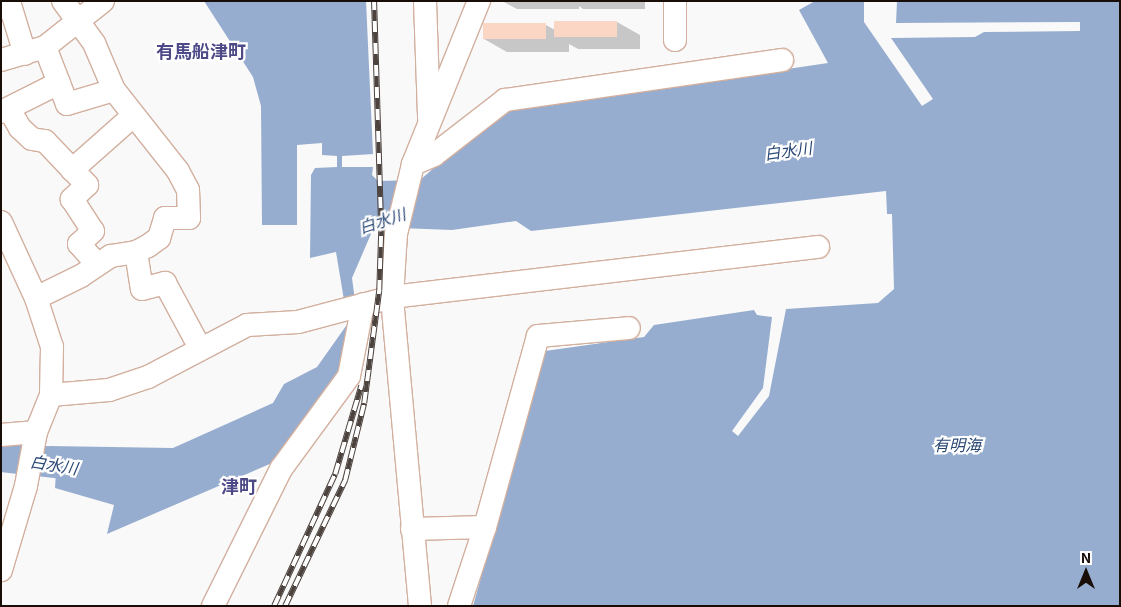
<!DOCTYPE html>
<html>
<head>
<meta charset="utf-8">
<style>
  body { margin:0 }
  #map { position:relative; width:1121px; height:607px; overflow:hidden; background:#f9f9f9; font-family:Georgia,"Noto Sans JP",serif }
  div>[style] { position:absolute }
  .water>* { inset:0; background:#97adcf }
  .shadow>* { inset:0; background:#0003 }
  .river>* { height:31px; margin:-15.5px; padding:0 15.5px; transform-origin:15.5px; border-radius:15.5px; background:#97adcf }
  .building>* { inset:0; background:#fbd6c4; transform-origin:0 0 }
  .roads { filter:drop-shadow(1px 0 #d2af9e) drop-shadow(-1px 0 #d2af9e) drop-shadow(0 1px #d2af9e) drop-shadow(0 -1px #d2af9e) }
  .minor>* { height:22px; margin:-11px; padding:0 11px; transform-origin:11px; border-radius:11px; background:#fff }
  .rail>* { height:5.5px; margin-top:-2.75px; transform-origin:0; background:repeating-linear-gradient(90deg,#fff 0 11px,#4c423e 0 22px); box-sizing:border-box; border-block:1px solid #4c423e }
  span { translate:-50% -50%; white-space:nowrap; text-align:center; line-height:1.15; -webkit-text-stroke:4.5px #fff; paint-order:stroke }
  .water-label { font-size:16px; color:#2a4875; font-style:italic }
  .quarter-label { font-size:18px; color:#4e4987; font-weight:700 }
  .frame { position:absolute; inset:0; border:2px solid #190d07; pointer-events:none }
  .north { position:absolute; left:1061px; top:547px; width:50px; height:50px; -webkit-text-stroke:4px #fff; paint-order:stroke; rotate:0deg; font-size:14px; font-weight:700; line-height:20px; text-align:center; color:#190d07 }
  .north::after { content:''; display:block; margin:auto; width:18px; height:22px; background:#190d07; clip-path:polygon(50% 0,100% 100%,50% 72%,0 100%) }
</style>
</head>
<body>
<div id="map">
  <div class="water">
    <i style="clip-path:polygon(204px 1px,366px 1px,373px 154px,342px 156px,342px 167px,373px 167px,372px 175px,378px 181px,420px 180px,500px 111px,828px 63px,799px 10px,815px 1px,864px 1px,864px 22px,922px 106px,933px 99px,891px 38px,975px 37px,984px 32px,1080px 31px,1080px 22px,896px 23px,897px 1px,1120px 1px,1120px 606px,473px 606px,545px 351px,644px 337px,654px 325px,754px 310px,757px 315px,772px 317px,763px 388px,732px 431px,738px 436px,769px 396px,786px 309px,878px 303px,894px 289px,892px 214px,887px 214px,886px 191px,531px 231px,516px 221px,452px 230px,374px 227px,352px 278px,355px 301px,345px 306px,336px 252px,310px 258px,311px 175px,315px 168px,337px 167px,337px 156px,322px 155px,322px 143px,297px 145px,297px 225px,262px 225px,261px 106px,253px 77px)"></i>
    <i style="clip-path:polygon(346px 326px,353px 330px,346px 362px,279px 460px,107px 534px,114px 505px,55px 488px,56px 472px,42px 471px,42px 465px,37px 464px,39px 449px,48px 450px,49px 446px,173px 448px,273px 403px,284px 384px,317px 367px)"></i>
  </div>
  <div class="shadow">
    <i style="clip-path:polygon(502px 1px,645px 1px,645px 9px,583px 9px,579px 6px,579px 9px,517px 9px)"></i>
    <i style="clip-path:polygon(617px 22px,640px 35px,640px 49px,578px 49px,569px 44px,569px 52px,507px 52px,484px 39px,546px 25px,555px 30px,555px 23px)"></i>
  </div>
  <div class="river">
    <i style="left:1px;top:456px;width:61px;rotate:6.5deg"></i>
  </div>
  <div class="building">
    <i style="left:554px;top:21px;width:63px;height:16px"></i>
    <i style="left:546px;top:23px;width:16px;height:63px;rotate:90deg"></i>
  </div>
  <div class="roads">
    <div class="minor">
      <i style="left:425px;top:1px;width:117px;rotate:88deg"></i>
      <i style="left:675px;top:1px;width:39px;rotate:90deg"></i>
      <i style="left:1px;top:8px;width:9px;rotate:-18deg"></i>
      <i style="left:10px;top:5px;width:51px;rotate:73deg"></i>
      <i style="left:45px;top:47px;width:61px;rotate:68.9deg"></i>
      <i style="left:67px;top:104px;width:49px;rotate:-16.6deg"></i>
      <i style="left:1px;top:60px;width:46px;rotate:-16.5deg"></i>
      <i style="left:45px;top:47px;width:74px;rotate:-38.4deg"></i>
      <i style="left:9px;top:109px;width:22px;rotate:60deg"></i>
      <i style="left:20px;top:128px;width:16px;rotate:43deg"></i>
      <i style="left:32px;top:139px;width:13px;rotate:9deg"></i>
      <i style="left:45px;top:141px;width:61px;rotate:46.3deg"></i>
      <i style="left:87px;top:185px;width:21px;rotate:137deg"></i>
      <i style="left:72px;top:199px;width:38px;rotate:57deg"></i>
      <i style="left:93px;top:231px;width:19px;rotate:137deg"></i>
      <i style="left:79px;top:244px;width:27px;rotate:48deg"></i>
      <i style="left:1px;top:112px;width:65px;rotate:-26.6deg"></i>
      <i style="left:413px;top:164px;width:23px;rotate:-23deg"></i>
      <i style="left:434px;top:155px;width:90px;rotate:-37.8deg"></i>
      <i style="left:505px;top:100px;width:280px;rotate:-8.2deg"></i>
      <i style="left:72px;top:170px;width:81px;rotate:-41.5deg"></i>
      <i style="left:1px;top:222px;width:84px;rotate:65.3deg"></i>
      <i style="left:36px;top:298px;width:52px;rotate:71.9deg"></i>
      <i style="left:52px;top:347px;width:48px;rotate:91.2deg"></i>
      <i style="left:51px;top:395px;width:40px;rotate:112deg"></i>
      <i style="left:36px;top:432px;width:55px;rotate:100.5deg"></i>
      <i style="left:26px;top:486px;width:88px;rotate:106.6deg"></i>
      <i style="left:136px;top:252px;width:37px;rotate:81deg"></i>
      <i style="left:142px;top:289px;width:24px;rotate:-15deg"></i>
      <i style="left:165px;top:283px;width:74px;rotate:61.7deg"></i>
      <i style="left:36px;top:298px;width:50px;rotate:-26.1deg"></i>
      <i style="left:81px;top:276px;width:36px;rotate:-34deg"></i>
      <i style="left:111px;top:256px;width:25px;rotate:-9deg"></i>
      <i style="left:136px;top:252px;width:13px;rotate:-27deg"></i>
      <i style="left:148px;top:246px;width:14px;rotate:-36deg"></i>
      <i style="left:159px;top:238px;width:21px;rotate:-73deg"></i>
      <i style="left:165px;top:218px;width:24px"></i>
      <i style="left:189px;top:218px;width:28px;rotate:-92deg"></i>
      <i style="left:188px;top:190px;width:21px;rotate:-118deg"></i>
      <i style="left:178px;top:171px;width:103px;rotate:-128.3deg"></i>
      <i style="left:114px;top:90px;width:51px;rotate:-113.1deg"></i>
      <i style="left:94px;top:43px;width:52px;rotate:-126.4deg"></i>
      <i style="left:51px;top:395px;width:58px;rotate:-4.9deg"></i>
      <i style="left:109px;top:390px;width:41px;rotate:-18.4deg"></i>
      <i style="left:148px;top:377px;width:112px;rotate:-27.7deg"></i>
      <i style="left:247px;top:325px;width:51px;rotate:-3.4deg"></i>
      <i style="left:298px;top:322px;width:97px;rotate:-14.9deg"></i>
      <i style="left:392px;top:297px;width:429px;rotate:-6.7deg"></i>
      <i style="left:1px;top:435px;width:35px;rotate:-5deg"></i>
      <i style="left:412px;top:529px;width:73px;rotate:-1.6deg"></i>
      <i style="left:485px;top:527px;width:198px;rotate:-74.5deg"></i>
      <i style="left:538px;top:336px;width:91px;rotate:-5deg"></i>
      <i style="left:213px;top:606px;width:153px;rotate:-63.6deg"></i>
      <i style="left:281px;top:469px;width:115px;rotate:-53.8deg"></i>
      <i style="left:349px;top:376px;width:73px;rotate:-79deg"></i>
      <i style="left:420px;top:606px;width:310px;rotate:-95.2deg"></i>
      <i style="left:392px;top:297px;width:63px;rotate:-86.4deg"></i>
      <i style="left:396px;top:234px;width:72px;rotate:-76.3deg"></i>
      <i style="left:413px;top:164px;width:176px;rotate:-68deg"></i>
      <i style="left:459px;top:606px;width:83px;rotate:-71.8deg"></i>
    </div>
  </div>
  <div class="rail">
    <i style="left:274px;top:606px;width:145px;rotate:-65.2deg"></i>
    <i style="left:335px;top:474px;width:92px;rotate:-73.5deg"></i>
    <i style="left:285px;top:606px;width:140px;rotate:-64.5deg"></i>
    <i style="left:345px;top:480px;width:79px;rotate:-76.1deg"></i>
    <i style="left:364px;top:403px;width:113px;rotate:-82.4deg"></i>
    <i style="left:379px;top:291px;width:61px;rotate:-88.1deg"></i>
    <i style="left:381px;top:230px;width:229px;rotate:-91.8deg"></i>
  </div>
  <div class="water-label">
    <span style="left:788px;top:150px;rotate:-8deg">白水川</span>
    <span style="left:382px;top:220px;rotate:-18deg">白水川</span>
    <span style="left:957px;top:444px">有明海</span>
    <span style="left:54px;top:464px;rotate:9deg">白水川</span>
  </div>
  <div class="quarter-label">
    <span style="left:201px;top:50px">有馬船津町</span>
    <span style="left:239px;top:485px">津町</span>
  </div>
  <div class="frame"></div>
  <div class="north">N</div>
</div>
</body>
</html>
